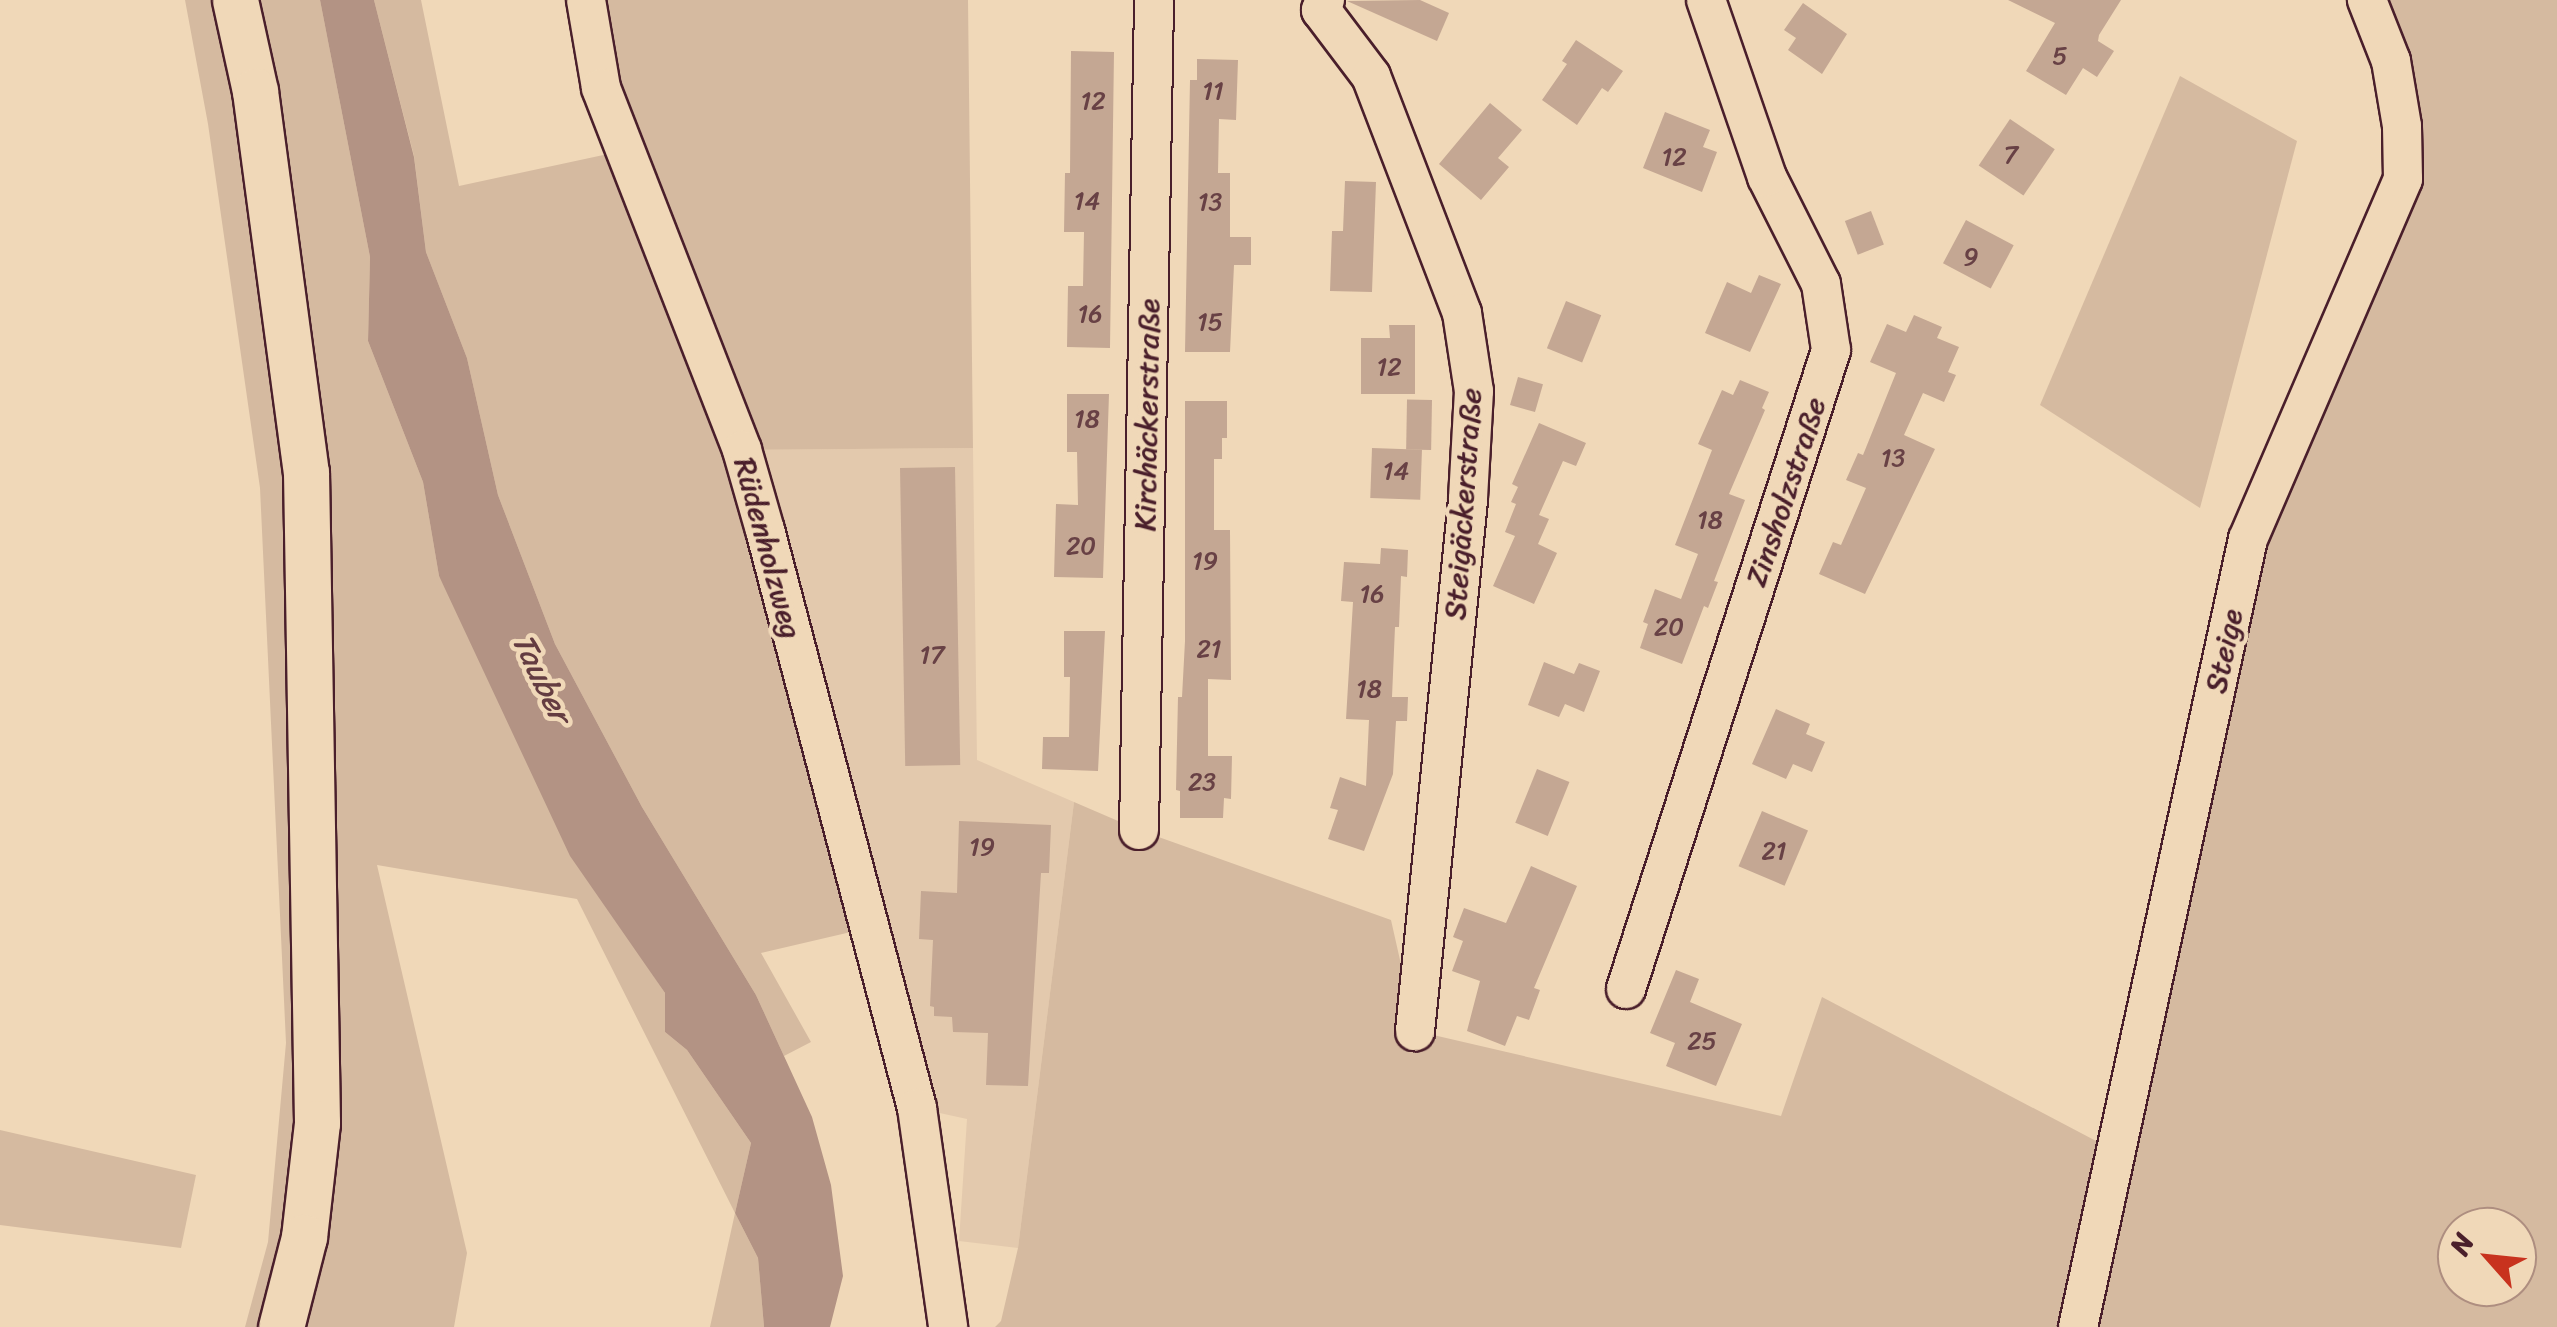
<!DOCTYPE html>
<html>
<head>
<meta charset="utf-8">
<style>
  body { margin:0 }
  #map { position:relative; width:2557px; height:1327px; overflow:hidden; background:#f0d8b8; font-family:Sriracha,sans-serif }
  div>[style] { position:absolute }
  .built>* { inset:0; background:#e3c9ad }
  .green>* { inset:0; background:#d5baa0 }
  .water>* { inset:0; background:#b39384 }
  .building>* { inset:0; background:#c4a793; transform-origin:0 0 }
  .roads { filter:drop-shadow(2px 0 #4a1f2b) drop-shadow(-2px 0 #4a1f2b) drop-shadow(0 2px #4a1f2b) drop-shadow(0 -2px #4a1f2b) }
  .minor>* { height:38px; margin:-19px; padding:0 19px; transform-origin:19px; border-radius:19px; background:#f0d8b8 }
  .major>* { height:45px; margin:-22.5px; padding:0 22.5px; transform-origin:22.5px; border-radius:22.5px; background:#f0d8b8 }
  span { translate:-50% -50%; white-space:nowrap; text-align:center; line-height:1.15; -webkit-text-stroke:9px #f0d8b8; paint-order:stroke }
  .number-label { font-size:25px; color:#684145 }
  .number-label span { -webkit-text-stroke-width:0 }
  .street-label { font-size:30px; color:#4a1f2b }
  .water-label { font-size:32px; color:#643c41; font-style:italic }
  .north { position:absolute; left:2437px; top:1207px; width:100px; height:100px; box-sizing:border-box; background:#f0d8b8; border:2px solid #ae8e80; border-radius:50%; rotate:297deg; font-size:28px; font-weight:700; line-height:40px; text-align:center; color:#4a1f2b }
  .north::after { content:''; display:block; margin:auto; width:35px; height:45px; background:#c8321e; clip-path:polygon(50% 0,100% 100%,50% 72%,0 100%) }
</style>
</head>
<body>
<div id="map">
  <div class="built">
    <i style="clip-path:polygon(973px 448px,977px 760px,1074px 802px,1018px 1248px,959px 1241px,967px 1119px,917px 1108px,742px 450px)"></i>
  </div>
  <div class="green">
    <i style="clip-path:polygon(185px 0,320px 0,370px 257px,368px 341px,423px 482px,439px 576px,641px 957px,665px 993px,665px 1032px,687px 1050px,751px 1143px,735px 1213px,758px 1258px,764px 1327px,710px 1327px,735px 1213px,577px 899px,377px 865px,467px 1253px,454px 1327px,245px 1327px,268px 1242px,286px 1043px,260px 488px,208px 124px)"></i>
    <i style="clip-path:polygon(374px 0,421px 0,459px 186px,622px 151px,586px 0,968px 0,973px 448px,743px 450px,868px 928px,761px 953px,811px 1042px,784px 1056px,756px 995px,642px 807px,555px 644px,498px 495px,467px 358px,426px 252px,414px 156px)"></i>
    <i style="clip-path:polygon(evenodd,2367px 0,2557px 0,2557px 1327px,995px 1327px,1001px 1321px,1018px 1248px,1074px 802px,1139px 830px,1391px 920px,1416px 1031px,1781px 1116px,1822px 997px,2117px 1152px,2248px 539px,2403px 179px,2367px 0,2457px 1227px,2517px 1227px,2517px 1287px,2457px 1287px,2457px 1227px)"></i>
    <i style="clip-path:polygon(2180px 76px,2297px 141px,2200px 508px,2040px 405px)"></i>
    <i style="clip-path:polygon(0 1130px,196px 1175px,181px 1248px,0 1225px)"></i>
  </div>
  <div class="water">
    <i style="clip-path:polygon(320px 0,374px 0,414px 157px,426px 252px,467px 358px,498px 495px,555px 644px,642px 807px,756px 995px,812px 1117px,831px 1185px,843px 1276px,830px 1327px,764px 1327px,758px 1258px,735px 1213px,751px 1143px,687px 1050px,665px 1032px,665px 993px,570px 856px,439px 576px,423px 482px,368px 341px,370px 257px)"></i>
  </div>
  <div class="building">
    <i style="clip-path:polygon(1420px 0,1449px 13px,1437px 41px,1347px 1px)"></i>
    <i style="clip-path:polygon(2008px 0,2121px 0,2099px 35px,2098px 41px,2114px 51px,2097px 77px,2083px 68px,2066px 95px,2026px 71px,2055px 23px)"></i>
    <i style="clip-path:polygon(1803px 3px,1847px 34px,1822px 74px,1788px 50px,1796px 38px,1784px 30px)"></i>
    <i style="clip-path:polygon(1576px 40px,1623px 71px,1608px 92px,1602px 88px,1577px 125px,1542px 100px,1567px 64px,1562px 61px)"></i>
    <i style="clip-path:polygon(1071px 51px,1114px 52px,1110px 348px,1067px 347px,1068px 286px,1083px 286px,1084px 232px,1064px 232px,1065px 173px,1070px 173px)"></i>
    <i style="clip-path:polygon(1197px 59px,1238px 60px,1236px 120px,1219px 119px,1218px 173px,1230px 173px,1230px 237px,1251px 237px,1251px 265px,1234px 265px,1230px 352px,1185px 352px,1190px 80px,1197px 80px)"></i>
    <i style="clip-path:polygon(1490px 103px,1522px 130px,1498px 158px,1509px 167px,1481px 200px,1439px 164px)"></i>
    <i style="clip-path:polygon(1665px 112px,1710px 130px,1703px 147px,1717px 152px,1702px 192px,1643px 168px)"></i>
    <i style="left:2010px;top:119px;width:54px;height:56px;rotate:34deg"></i>
    <i style="clip-path:polygon(1345px 181px,1376px 182px,1372px 292px,1330px 291px,1332px 231px,1343px 231px)"></i>
    <i style="left:1871px;top:211px;width:36px;height:28px;rotate:69deg"></i>
    <i style="left:1966px;top:220px;width:54px;height:49px;rotate:28deg"></i>
    <i style="clip-path:polygon(1759px 275px,1781px 284px,1750px 352px,1705px 333px,1727px 282px,1751px 293px)"></i>
    <i style="left:1566px;top:301px;width:38px;height:51px;rotate:22deg"></i>
    <i style="clip-path:polygon(1914px 315px,1942px 327px,1937px 338px,1959px 347px,1948px 372px,1956px 375px,1944px 402px,1923px 393px,1904px 435px,1935px 449px,1865px 594px,1819px 574px,1833px 542px,1841px 545px,1866px 488px,1846px 480px,1858px 453px,1863px 455px,1896px 373px,1870px 362px,1887px 324px,1906px 332px)"></i>
    <i style="clip-path:polygon(1389px 325px,1415px 325px,1415px 394px,1361px 394px,1361px 338px,1390px 338px)"></i>
    <i style="left:1518px;top:377px;width:26px;height:29px;rotate:16deg"></i>
    <i style="clip-path:polygon(1740px 380px,1769px 392px,1762px 408px,1765px 410px,1729px 494px,1745px 500px,1714px 581px,1718px 582px,1708px 608px,1704px 606px,1682px 664px,1640px 648px,1648px 624px,1643px 622px,1655px 589px,1681px 599px,1698px 554px,1675px 545px,1712px 450px,1698px 444px,1722px 390px,1733px 395px)"></i>
    <i style="clip-path:polygon(1067px 394px,1109px 394px,1103px 578px,1054px 577px,1056px 504px,1078px 505px,1077px 452px,1067px 452px)"></i>
    <i style="left:1432px;top:400px;width:50px;height:25px;rotate:91deg"></i>
    <i style="clip-path:polygon(1185px 401px,1227px 401px,1227px 438px,1222px 438px,1222px 459px,1214px 459px,1214px 530px,1230px 530px,1231px 680px,1208px 679px,1208px 756px,1232px 756px,1231px 799px,1224px 798px,1223px 818px,1180px 818px,1180px 791px,1176px 790px,1178px 697px,1182px 697px,1185px 641px)"></i>
    <i style="clip-path:polygon(1539px 423px,1586px 443px,1576px 466px,1563px 461px,1539px 515px,1549px 519px,1538px 544px,1557px 553px,1534px 604px,1493px 586px,1515px 536px,1505px 532px,1516px 504px,1511px 502px,1518px 487px,1512px 484px)"></i>
    <i style="left:1372px;top:448px;width:50px;height:50px;rotate:2deg"></i>
    <i style="left:955px;top:467px;width:298px;height:55px;rotate:89deg"></i>
    <i style="clip-path:polygon(1381px 548px,1408px 550px,1407px 577px,1401px 576px,1399px 627px,1395px 627px,1392px 697px,1408px 697px,1407px 721px,1396px 721px,1393px 774px,1364px 851px,1328px 839px,1338px 810px,1330px 808px,1340px 777px,1366px 786px,1369px 720px,1346px 719px,1353px 602px,1341px 601px,1344px 562px,1380px 564px)"></i>
    <i style="clip-path:polygon(1064px 631px,1105px 631px,1098px 771px,1042px 769px,1043px 737px,1069px 737px,1070px 677px,1064px 677px)"></i>
    <i style="clip-path:polygon(1544px 662px,1574px 674px,1579px 663px,1600px 671px,1584px 712px,1565px 704px,1559px 717px,1528px 705px)"></i>
    <i style="clip-path:polygon(1776px 709px,1810px 724px,1806px 734px,1825px 742px,1812px 772px,1793px 764px,1786px 779px,1752px 764px)"></i>
    <i style="left:1537px;top:769px;width:35px;height:58px;rotate:22deg"></i>
    <i style="left:1762px;top:811px;width:50px;height:60px;rotate:23deg"></i>
    <i style="clip-path:polygon(959px 821px,1051px 825px,1049px 873px,1041px 873px,1028px 1086px,986px 1085px,988px 1033px,953px 1032px,952px 1017px,934px 1016px,934px 1007px,930px 1006px,933px 940px,919px 939px,921px 891px,957px 893px)"></i>
    <i style="clip-path:polygon(1531px 866px,1577px 886px,1534px 988px,1540px 990px,1529px 1020px,1517px 1016px,1505px 1046px,1467px 1031px,1480px 981px,1452px 971px,1463px 941px,1453px 937px,1464px 908px,1506px 923px)"></i>
    <i style="clip-path:polygon(1676px 970px,1699px 979px,1690px 1002px,1742px 1024px,1716px 1086px,1666px 1066px,1675px 1043px,1650px 1033px)"></i>
  </div>
  <div class="roads">
    <div class="minor">
      <i style="left:586px;top:0;width:89px;rotate:80.3deg"></i>
      <i style="left:601px;top:88px;width:388px;rotate:68.7deg"></i>
      <i style="left:742px;top:450px;width:83px;rotate:74deg"></i>
      <i style="left:765px;top:530px;width:598px;rotate:75.27deg"></i>
      <i style="left:917px;top:1108px;width:221px;rotate:81.9deg"></i>
      <i style="left:1325px;top:0;width:11px;rotate:112deg"></i>
      <i style="left:1321px;top:10px;width:83px;rotate:52.9deg"></i>
      <i style="left:1371px;top:76px;width:254px;rotate:69deg"></i>
      <i style="left:1462px;top:313px;width:79px;rotate:81.3deg"></i>
      <i style="left:1474px;top:391px;width:109px;rotate:93.2deg"></i>
      <i style="left:1468px;top:500px;width:534px;rotate:95.7deg"></i>
      <i style="left:1139px;top:830px;width:830px;rotate:-88.96deg"></i>
      <i style="left:1626px;top:989px;width:671px;rotate:-72.21deg"></i>
      <i style="left:1831px;top:350px;width:67px;rotate:-98.6deg"></i>
      <i style="left:1821px;top:284px;width:120px;rotate:-116.8deg"></i>
      <i style="left:1767px;top:177px;width:187px;rotate:-109deg"></i>
      <i style="left:2078px;top:1327px;width:806px;rotate:-77.83deg"></i>
      <i style="left:2248px;top:539px;width:392px;rotate:-66.7deg"></i>
      <i style="left:2403px;top:179px;width:53px;rotate:-91.1deg"></i>
      <i style="left:2402px;top:126px;width:66px;rotate:-99.6deg"></i>
      <i style="left:2391px;top:61px;width:66px;rotate:-111.5deg"></i>
    </div>
    <div class="major">
      <i style="left:235px;top:0;width:93px;rotate:77.6deg"></i>
      <i style="left:255px;top:91px;width:384px;rotate:82.4deg"></i>
      <i style="left:306px;top:472px;width:651px;rotate:89.03deg"></i>
      <i style="left:317px;top:1123px;width:115px;rotate:96.5deg"></i>
      <i style="left:304px;top:1237px;width:93px;rotate:104.3deg"></i>
    </div>
  </div>
  <div class="number-label">
    <span style="left:2060px;top:56px">5</span>
    <span style="left:1213px;top:91px">11</span>
    <span style="left:1093px;top:101px">12</span>
    <span style="left:2011px;top:155px">7</span>
    <span style="left:1674px;top:157px">12</span>
    <span style="left:1087px;top:201px">14</span>
    <span style="left:1210px;top:202px">13</span>
    <span style="left:1971px;top:257px">9</span>
    <span style="left:1090px;top:314px">16</span>
    <span style="left:1210px;top:322px">15</span>
    <span style="left:1389px;top:367px">12</span>
    <span style="left:1087px;top:419px">18</span>
    <span style="left:1893px;top:458px">13</span>
    <span style="left:1396px;top:471px">14</span>
    <span style="left:1710px;top:520px">18</span>
    <span style="left:1081px;top:546px">20</span>
    <span style="left:1205px;top:561px">19</span>
    <span style="left:1372px;top:594px">16</span>
    <span style="left:1669px;top:627px">20</span>
    <span style="left:1209px;top:649px">21</span>
    <span style="left:932px;top:655px">17</span>
    <span style="left:1369px;top:689px">18</span>
    <span style="left:1202px;top:782px">23</span>
    <span style="left:982px;top:847px">19</span>
    <span style="left:1774px;top:851px">21</span>
    <span style="left:1702px;top:1041px">25</span>
  </div>
  <div class="street-label">
    <span style="left:1147px;top:415px;rotate:-89deg">Kirchäckerstraße</span>
    <span style="left:1786px;top:492px;rotate:-72deg">Zinsholzstraße</span>
    <span style="left:1463px;top:504px;rotate:-86deg">Steigäckerstraße</span>
    <span style="left:768px;top:548px;rotate:75deg">Rüdenholzweg</span>
    <span style="left:2224px;top:651px;rotate:-78deg">Steige</span>
  </div>
  <div class="water-label">
    <span style="left:541px;top:678px;rotate:64deg">Tauber</span>
  </div>
  <div class="north">N</div>
</div>
</body>
</html>
